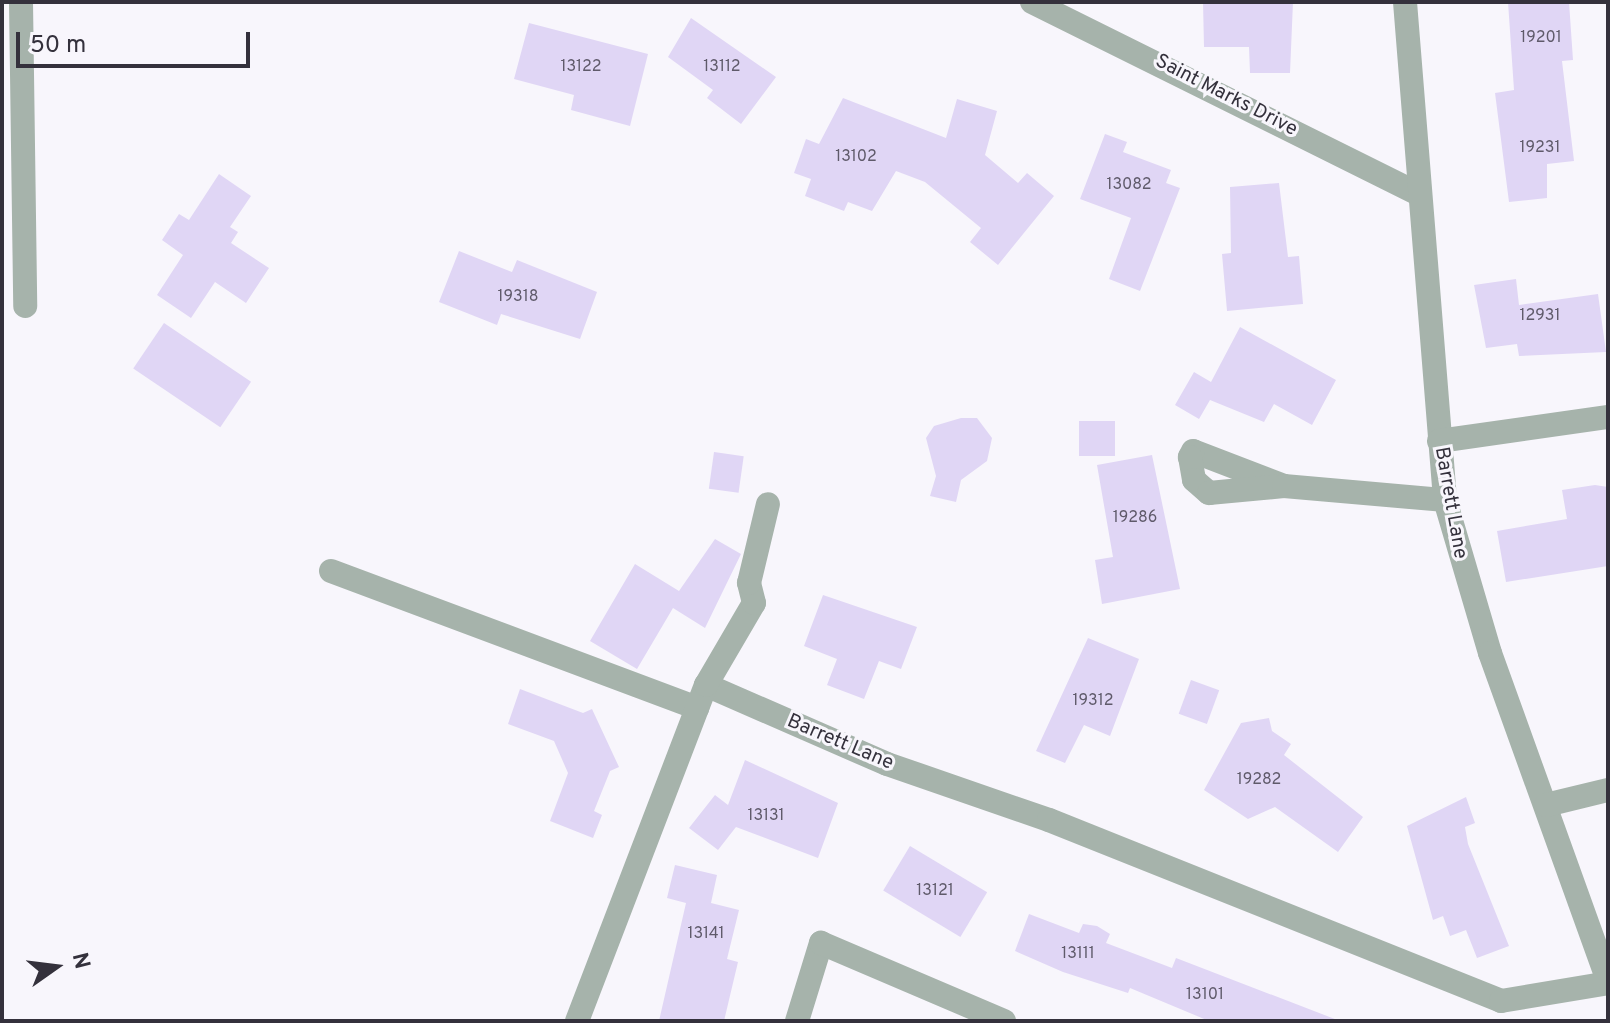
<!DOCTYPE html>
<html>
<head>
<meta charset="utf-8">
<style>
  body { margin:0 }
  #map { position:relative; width:1610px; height:1023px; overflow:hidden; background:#f8f6fc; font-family:Overpass,sans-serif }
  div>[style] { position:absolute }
  .building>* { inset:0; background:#e0d6f5; transform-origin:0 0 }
  .minor>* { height:24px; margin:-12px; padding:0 12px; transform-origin:12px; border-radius:12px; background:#a6b3ab }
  span { translate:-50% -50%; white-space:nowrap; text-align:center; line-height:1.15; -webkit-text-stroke:6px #f8f6fc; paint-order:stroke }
  .number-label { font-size:16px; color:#5f5a6a }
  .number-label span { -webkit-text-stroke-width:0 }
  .street-label { font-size:20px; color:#34313c }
  .frame { position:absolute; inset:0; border:4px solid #34313c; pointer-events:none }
  .north { position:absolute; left:16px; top:927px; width:80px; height:80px; -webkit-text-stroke:6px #f8f6fc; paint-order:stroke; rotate:76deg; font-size:22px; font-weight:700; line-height:32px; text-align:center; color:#34313c }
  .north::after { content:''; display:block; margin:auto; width:28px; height:36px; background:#34313c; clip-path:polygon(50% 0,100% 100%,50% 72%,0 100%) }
  .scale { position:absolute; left:16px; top:32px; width:234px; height:36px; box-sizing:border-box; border:4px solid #34313c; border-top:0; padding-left:10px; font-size:24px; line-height:28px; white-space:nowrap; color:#34313c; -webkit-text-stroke:6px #f8f6fc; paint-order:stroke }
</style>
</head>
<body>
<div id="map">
  <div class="building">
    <i style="clip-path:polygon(1203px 2px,1293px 2px,1290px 73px,1250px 73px,1249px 47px,1204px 47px)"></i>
    <i style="clip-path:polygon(1508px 2px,1569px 2px,1573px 60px,1562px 61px,1574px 161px,1547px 164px,1547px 198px,1509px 202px,1495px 93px,1514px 90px)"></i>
    <i style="clip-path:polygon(691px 18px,776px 77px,741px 124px,707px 98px,713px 90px,668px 57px)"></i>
    <i style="clip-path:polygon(529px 23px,648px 54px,630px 126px,571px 110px,574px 95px,514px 79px)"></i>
    <i style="clip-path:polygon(843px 98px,946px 138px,957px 99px,997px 111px,985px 155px,1018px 183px,1027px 173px,1054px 196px,998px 265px,970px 242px,981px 228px,925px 182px,896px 171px,872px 211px,848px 202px,844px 211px,805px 196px,811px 179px,794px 173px,806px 139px,819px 144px)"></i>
    <i style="clip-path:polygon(1105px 134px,1127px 142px,1123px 152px,1171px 170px,1166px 183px,1180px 188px,1140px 291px,1109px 279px,1131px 218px,1080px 199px)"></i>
    <i style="clip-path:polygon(219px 174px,251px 196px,230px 227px,238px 232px,231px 243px,269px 268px,246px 303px,215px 282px,191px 318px,157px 295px,183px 255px,162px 240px,179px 214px,189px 220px)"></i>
    <i style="clip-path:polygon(1279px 183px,1288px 257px,1299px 256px,1303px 304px,1227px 311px,1222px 254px,1231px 253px,1230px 187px)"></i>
    <i style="clip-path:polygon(459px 251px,512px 272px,517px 260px,597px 292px,580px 339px,501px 314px,497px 325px,439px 302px)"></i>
    <i style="clip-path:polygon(1516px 279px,1519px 305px,1598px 294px,1606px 352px,1519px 356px,1517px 344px,1486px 348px,1474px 285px)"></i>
    <i style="left:164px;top:323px;width:105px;height:55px;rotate:34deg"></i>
    <i style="clip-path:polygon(1240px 327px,1336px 380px,1312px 425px,1274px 404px,1264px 422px,1210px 400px,1199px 419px,1175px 405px,1194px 372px,1211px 382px)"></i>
    <i style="clip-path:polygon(961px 418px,977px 418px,992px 438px,987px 461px,961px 480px,956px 502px,930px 496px,936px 476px,926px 438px,934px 426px)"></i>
    <i style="left:1079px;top:421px;width:36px;height:35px"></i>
    <i style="left:714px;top:452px;width:30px;height:37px;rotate:8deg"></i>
    <i style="clip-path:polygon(1152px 455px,1180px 589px,1102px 604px,1095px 560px,1113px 557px,1097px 465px)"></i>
    <i style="clip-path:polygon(1595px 485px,1608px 487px,1608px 566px,1506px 582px,1497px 531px,1567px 519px,1562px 490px)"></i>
    <i style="clip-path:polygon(715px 539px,741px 554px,705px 628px,673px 608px,637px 669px,590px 641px,635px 564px,679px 591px)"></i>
    <i style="clip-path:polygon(823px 595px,917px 627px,901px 669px,879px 661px,864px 699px,827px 685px,837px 659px,804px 646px)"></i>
    <i style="clip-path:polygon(1088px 638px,1139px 659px,1110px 736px,1084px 725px,1065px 763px,1036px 751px)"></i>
    <i style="left:1191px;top:680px;width:30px;height:36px;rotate:20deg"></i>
    <i style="clip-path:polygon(520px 689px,583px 713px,592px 709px,619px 767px,610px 771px,594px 811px,602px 815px,593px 838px,550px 821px,568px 773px,554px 741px,508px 724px)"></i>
    <i style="clip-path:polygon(1269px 718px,1272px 731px,1291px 744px,1284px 755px,1363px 817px,1338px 852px,1275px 807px,1248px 819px,1204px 790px,1241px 723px)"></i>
    <i style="clip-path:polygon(745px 760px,838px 803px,818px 858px,736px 827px,718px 850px,689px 828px,715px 795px,728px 805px)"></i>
    <i style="clip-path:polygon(1466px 797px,1475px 823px,1465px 827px,1468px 844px,1509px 946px,1477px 958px,1466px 930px,1450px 936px,1443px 916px,1433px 920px,1407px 826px)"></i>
    <i style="left:910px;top:846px;width:90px;height:52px;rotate:31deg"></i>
    <i style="clip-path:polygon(675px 865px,717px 875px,711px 903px,739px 910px,727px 959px,738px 962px,724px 1021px,659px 1021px,686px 903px,667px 898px)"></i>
    <i style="clip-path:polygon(1029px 914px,1079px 933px,1083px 924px,1097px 926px,1110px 934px,1106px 943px,1172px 968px,1176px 958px,1340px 1021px,1209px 1021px,1130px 988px,1128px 993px,1063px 972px,1015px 951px)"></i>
  </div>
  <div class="minor">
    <i style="left:21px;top:2px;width:304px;rotate:89.2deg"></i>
    <i style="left:1032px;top:2px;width:431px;rotate:26.4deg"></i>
    <i style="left:1405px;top:2px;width:500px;rotate:85.4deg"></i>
    <i style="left:1445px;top:500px;width:159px;rotate:73.6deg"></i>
    <i style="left:1490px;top:653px;width:348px;rotate:70.2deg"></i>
    <i style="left:1439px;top:441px;width:171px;rotate:-8.1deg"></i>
    <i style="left:1284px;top:486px;width:97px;rotate:-159deg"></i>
    <i style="left:1193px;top:451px;width:7px;rotate:117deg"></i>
    <i style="left:1190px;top:457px;width:23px;rotate:80deg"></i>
    <i style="left:1194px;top:480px;width:20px;rotate:41deg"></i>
    <i style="left:1209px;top:493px;width:75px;rotate:-5.3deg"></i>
    <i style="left:1284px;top:486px;width:162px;rotate:5deg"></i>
    <i style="left:331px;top:571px;width:391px;rotate:20.5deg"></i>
    <i style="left:706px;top:685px;width:197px;rotate:23.6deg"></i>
    <i style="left:887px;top:764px;width:171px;rotate:19.1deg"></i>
    <i style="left:1049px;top:820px;width:487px;rotate:21.8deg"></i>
    <i style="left:1501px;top:1001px;width:109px;rotate:-9.5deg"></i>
    <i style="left:1546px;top:805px;width:64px;rotate:-13.6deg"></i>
    <i style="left:577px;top:1021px;width:360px;rotate:-69deg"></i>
    <i style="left:706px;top:685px;width:95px;rotate:-59.7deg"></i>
    <i style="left:754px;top:603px;width:21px;rotate:-104deg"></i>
    <i style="left:749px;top:583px;width:81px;rotate:-76.5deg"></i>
    <i style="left:797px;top:1021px;width:82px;rotate:-72.9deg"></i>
    <i style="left:821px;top:943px;width:199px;rotate:23.1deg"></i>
  </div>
  <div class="number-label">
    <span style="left:1541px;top:38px">19201</span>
    <span style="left:581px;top:67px">13122</span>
    <span style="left:722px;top:67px">13112</span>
    <span style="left:1540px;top:148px">19231</span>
    <span style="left:856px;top:157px">13102</span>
    <span style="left:1129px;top:185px">13082</span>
    <span style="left:518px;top:297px">19318</span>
    <span style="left:1540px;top:316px">12931</span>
    <span style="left:1135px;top:518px">19286</span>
    <span style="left:1093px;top:701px">19312</span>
    <span style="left:1259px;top:780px">19282</span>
    <span style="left:766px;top:816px">13131</span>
    <span style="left:935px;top:891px">13121</span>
    <span style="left:706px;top:934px">13141</span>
    <span style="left:1078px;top:954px">13111</span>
    <span style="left:1205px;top:995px">13101</span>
  </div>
  <div class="street-label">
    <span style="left:1226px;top:96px;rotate:27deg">Saint Marks Drive</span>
    <span style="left:1450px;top:503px;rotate:80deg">Barrett Lane</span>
    <span style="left:840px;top:743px;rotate:23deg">Barrett Lane</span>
  </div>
  <div class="frame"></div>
  <div class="north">N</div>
  <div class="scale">50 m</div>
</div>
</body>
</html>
